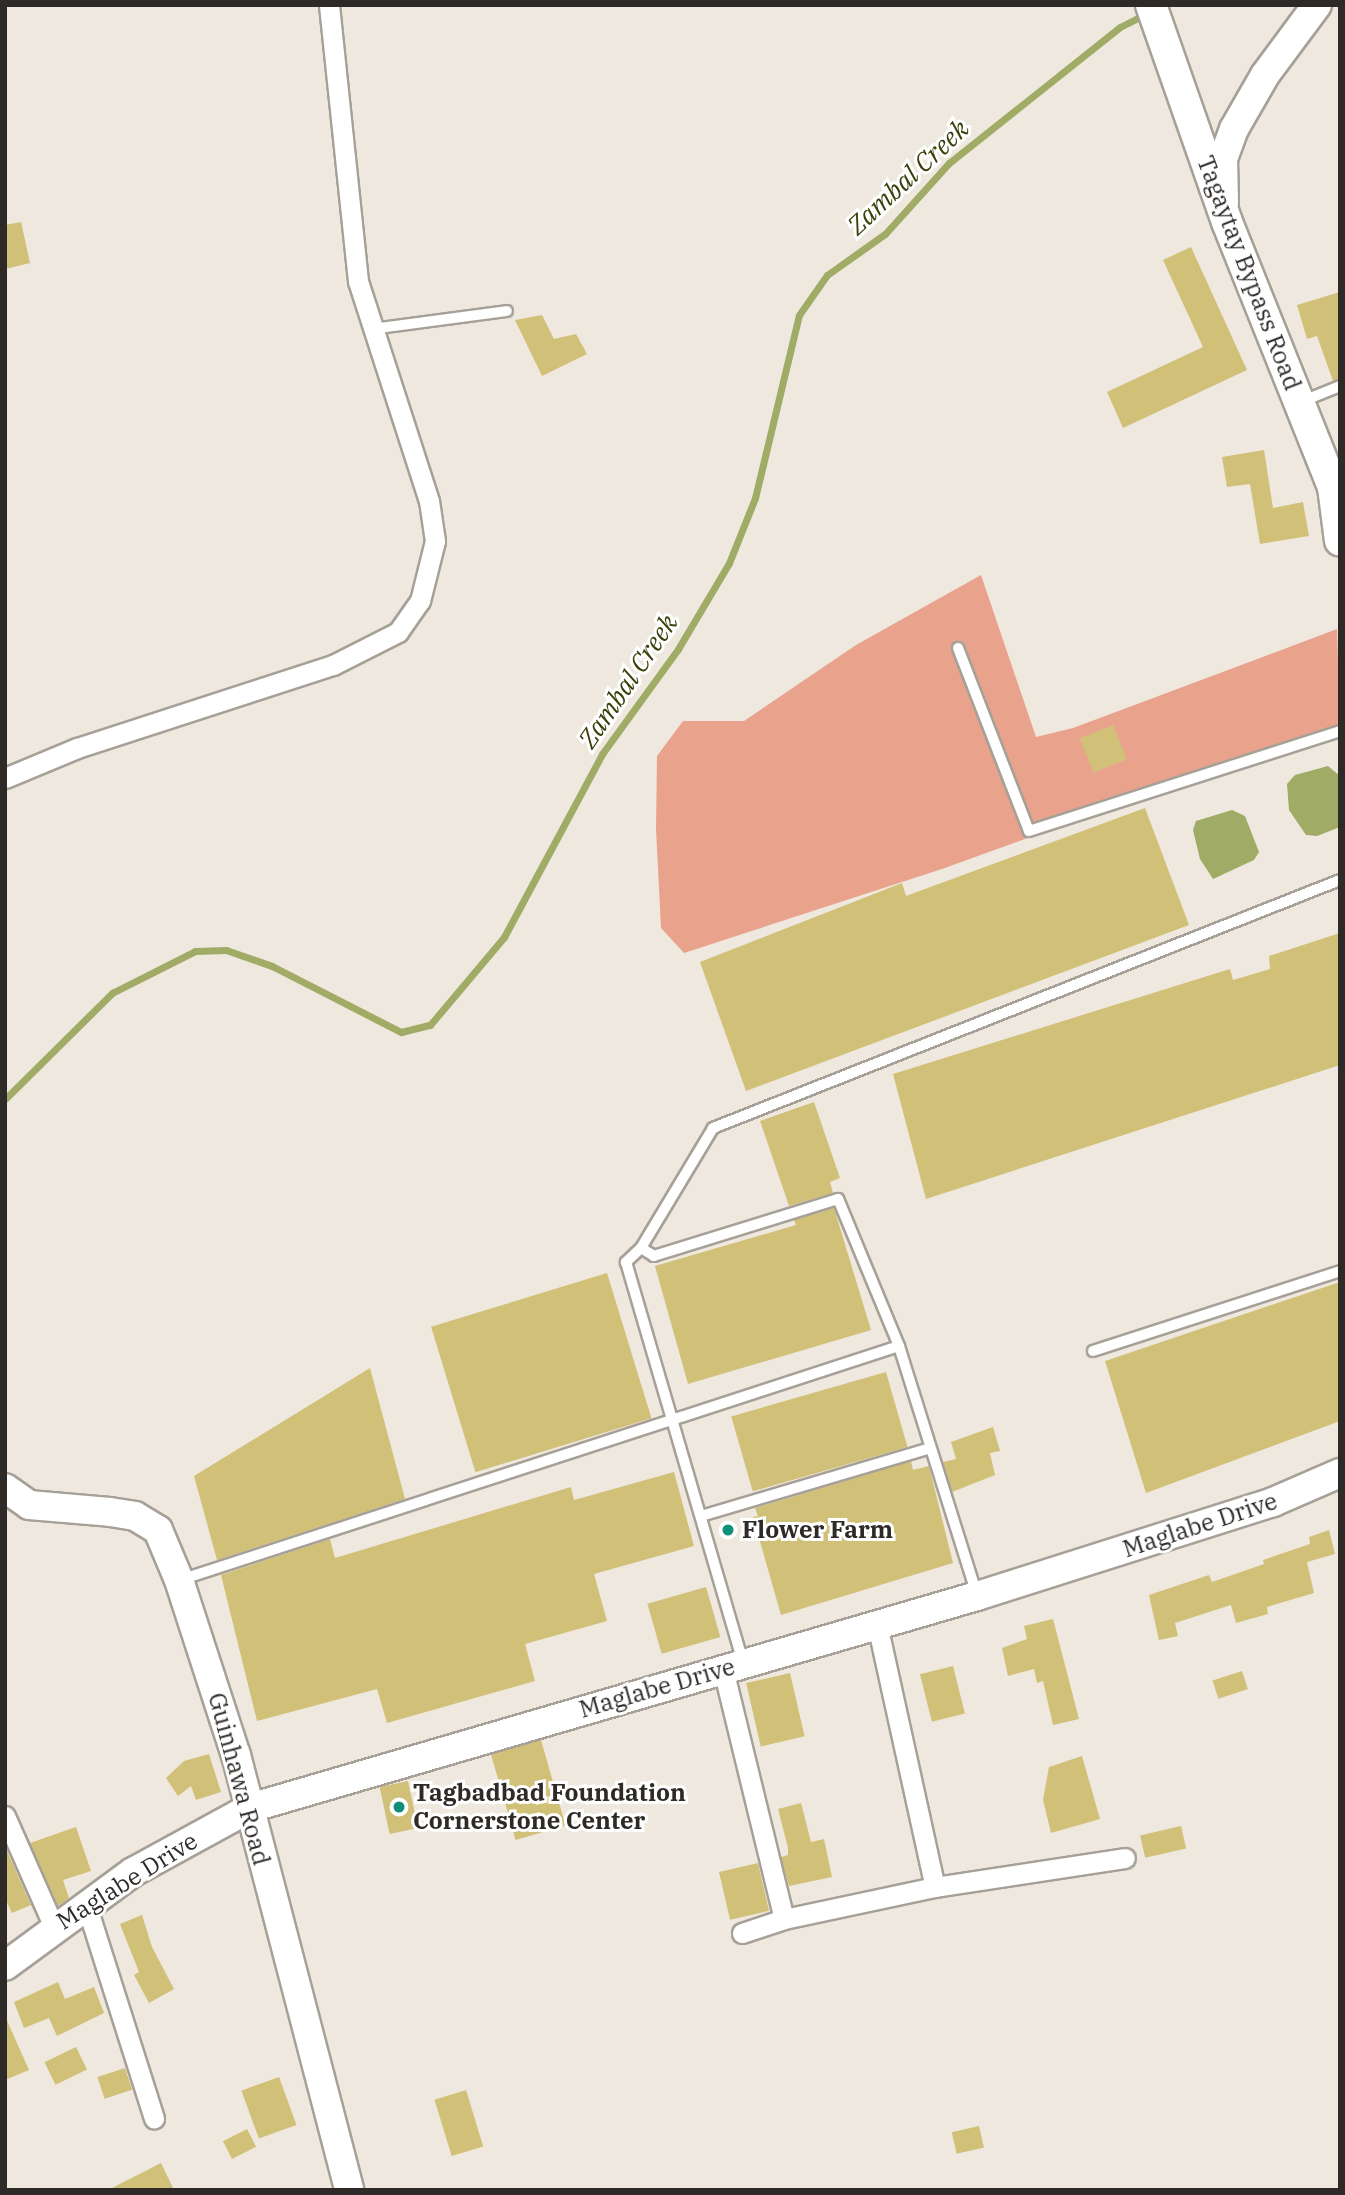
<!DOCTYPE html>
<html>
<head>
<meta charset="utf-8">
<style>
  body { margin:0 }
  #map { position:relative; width:1345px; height:2195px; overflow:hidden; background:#efe8de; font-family:"IBM Plex Serif",serif }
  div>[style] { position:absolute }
  .green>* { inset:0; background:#e9a38d }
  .water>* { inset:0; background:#a0ab65 }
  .stream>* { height:7px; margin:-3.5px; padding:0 3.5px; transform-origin:3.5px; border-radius:3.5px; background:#a0ab65 }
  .building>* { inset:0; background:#d1c078; transform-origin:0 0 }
  .roads { filter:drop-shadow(2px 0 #a6a097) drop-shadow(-2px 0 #a6a097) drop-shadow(0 2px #a6a097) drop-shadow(0 -2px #a6a097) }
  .lane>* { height:10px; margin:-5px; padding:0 5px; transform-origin:5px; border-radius:5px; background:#fff }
  .street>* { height:19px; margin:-9.5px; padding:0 9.5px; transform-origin:9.5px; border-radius:9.5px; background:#fff }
  .secondary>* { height:28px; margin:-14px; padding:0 14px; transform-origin:14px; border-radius:14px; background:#fff }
  .primary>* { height:30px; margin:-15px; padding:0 15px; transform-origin:15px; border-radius:15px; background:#fff }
  .dots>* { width:19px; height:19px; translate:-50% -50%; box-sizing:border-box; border:4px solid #fff; border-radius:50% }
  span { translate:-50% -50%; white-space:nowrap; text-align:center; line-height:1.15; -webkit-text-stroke:6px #fff; paint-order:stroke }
  .street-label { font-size:24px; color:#2d2a27 }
  .poi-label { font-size:24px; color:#2d2a27; font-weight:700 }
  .left { translate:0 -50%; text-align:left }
  .water-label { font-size:26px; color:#394009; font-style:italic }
  .frame { position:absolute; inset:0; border:7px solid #2d2a27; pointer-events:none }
</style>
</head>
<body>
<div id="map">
  <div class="green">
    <i style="clip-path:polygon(981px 575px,1036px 737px,1073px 728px,1337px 629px,1340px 725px,942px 869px,684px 953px,661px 928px,656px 829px,657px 756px,683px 721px,744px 721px,856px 645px)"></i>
  </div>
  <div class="water">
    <i style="clip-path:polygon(1328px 766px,1340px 776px,1340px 827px,1317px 836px,1306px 835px,1289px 810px,1287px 784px,1295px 775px)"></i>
    <i style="clip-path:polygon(1232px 810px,1245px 816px,1259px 852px,1254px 860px,1213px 879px,1200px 859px,1193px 830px,1196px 821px)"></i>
  </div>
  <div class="stream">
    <i style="left:5px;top:1099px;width:151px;rotate:-44.7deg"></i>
    <i style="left:112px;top:993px;width:93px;rotate:-26.8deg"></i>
    <i style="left:195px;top:951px;width:31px;rotate:-2deg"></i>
    <i style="left:226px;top:950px;width:49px;rotate:19.2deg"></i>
    <i style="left:272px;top:966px;width:145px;rotate:27.1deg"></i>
    <i style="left:401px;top:1032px;width:30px;rotate:-14deg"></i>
    <i style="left:430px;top:1025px;width:115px;rotate:-49.9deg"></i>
    <i style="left:504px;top:937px;width:208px;rotate:-61.8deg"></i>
    <i style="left:602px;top:754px;width:130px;rotate:-54.1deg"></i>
    <i style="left:678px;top:649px;width:100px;rotate:-59.3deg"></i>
    <i style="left:729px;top:563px;width:70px;rotate:-68.2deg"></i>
    <i style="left:755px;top:498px;width:188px;rotate:-76.5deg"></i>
    <i style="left:799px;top:315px;width:49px;rotate:-55deg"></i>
    <i style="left:827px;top:275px;width:71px;rotate:-35.3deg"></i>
    <i style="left:885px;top:234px;width:96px;rotate:-48deg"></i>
    <i style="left:949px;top:163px;width:218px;rotate:-38.5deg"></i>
    <i style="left:1120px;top:27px;width:28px;rotate:-27deg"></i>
  </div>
  <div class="building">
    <i style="clip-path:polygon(21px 222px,30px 263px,5px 269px,5px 225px)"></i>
    <i style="clip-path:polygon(1191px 247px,1247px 370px,1123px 428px,1107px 392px,1203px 347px,1163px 260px)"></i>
    <i style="clip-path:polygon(1340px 292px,1340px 379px,1333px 381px,1317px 336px,1307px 339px,1297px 305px)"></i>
    <i style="clip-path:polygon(542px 315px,554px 339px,576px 334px,587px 354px,542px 376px,515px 320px)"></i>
    <i style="clip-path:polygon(1264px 450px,1273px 508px,1303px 502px,1309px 536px,1260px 544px,1250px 484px,1227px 487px,1222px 457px)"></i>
    <i style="left:1113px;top:725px;width:37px;height:36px;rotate:68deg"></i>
    <i style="clip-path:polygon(1145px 808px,1189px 925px,746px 1091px,700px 962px,902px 883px,906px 896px)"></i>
    <i style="clip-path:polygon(1340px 933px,1340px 1065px,926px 1199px,893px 1074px,1230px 969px,1233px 980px,1270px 969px,1269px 956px)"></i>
    <i style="clip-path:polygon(814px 1102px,840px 1178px,830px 1182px,833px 1193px,789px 1206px,760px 1121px)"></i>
    <i style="clip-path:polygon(834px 1208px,871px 1330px,688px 1384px,655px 1266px,796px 1225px,794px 1220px)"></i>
    <i style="left:607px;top:1273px;width:152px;height:184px;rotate:73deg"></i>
    <i style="clip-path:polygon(1340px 1282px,1340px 1421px,1146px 1493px,1105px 1361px)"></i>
    <i style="clip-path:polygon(370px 1368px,405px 1499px,217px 1560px,194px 1476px)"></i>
    <i style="left:886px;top:1372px;width:78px;height:161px;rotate:74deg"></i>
    <i style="clip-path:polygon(993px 1427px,1000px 1451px,990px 1453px,995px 1475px,952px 1492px,943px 1462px,956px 1459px,951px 1442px)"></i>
    <i style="clip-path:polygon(911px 1461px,913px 1470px,929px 1466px,953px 1563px,781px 1615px,753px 1517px,758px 1516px,755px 1508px)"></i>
    <i style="clip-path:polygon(674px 1472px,694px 1546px,594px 1574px,607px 1621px,525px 1644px,535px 1681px,387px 1723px,377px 1689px,257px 1721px,221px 1575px,330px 1539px,335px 1558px,571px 1487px,574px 1500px)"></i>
    <i style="clip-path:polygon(1329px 1530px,1335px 1554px,1307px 1562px,1314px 1593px,1267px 1607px,1268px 1614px,1236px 1623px,1231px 1605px,1175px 1623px,1178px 1636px,1159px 1640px,1149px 1595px,1209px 1575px,1212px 1582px,1264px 1564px,1263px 1560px,1310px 1544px,1309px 1537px)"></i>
    <i style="left:706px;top:1587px;width:52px;height:61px;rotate:74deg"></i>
    <i style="clip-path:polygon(1053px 1619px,1079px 1719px,1053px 1725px,1043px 1681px,1037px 1683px,1034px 1669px,1008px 1676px,1002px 1648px,1027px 1639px,1024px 1626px)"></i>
    <i style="left:953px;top:1666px;width:49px;height:34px;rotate:76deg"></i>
    <i style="left:1242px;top:1671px;width:19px;height:31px;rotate:72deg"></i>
    <i style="left:790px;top:1673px;width:65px;height:45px;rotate:77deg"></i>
    <i style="left:541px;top:1740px;width:89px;height:52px;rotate:74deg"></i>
    <i style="clip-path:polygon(209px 1754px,221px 1792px,196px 1800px,191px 1786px,178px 1796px,166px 1778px,184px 1761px)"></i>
    <i style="clip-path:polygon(1082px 1756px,1100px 1819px,1051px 1833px,1043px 1800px,1049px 1767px)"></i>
    <i style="left:408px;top:1781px;width:48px;height:29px;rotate:78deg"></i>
    <i style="clip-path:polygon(801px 1803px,811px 1842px,824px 1839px,832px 1877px,789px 1886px,781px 1857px,788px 1855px,788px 1848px,778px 1809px)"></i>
    <i style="left:1181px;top:1826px;width:23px;height:42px;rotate:77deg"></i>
    <i style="clip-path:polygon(76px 1827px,91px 1871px,63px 1880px,69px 1898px,58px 1906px,30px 1843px)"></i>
    <i style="clip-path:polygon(7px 1851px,31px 1905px,12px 1913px,5px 1898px)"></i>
    <i style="left:758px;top:1863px;width:49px;height:40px;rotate:77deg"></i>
    <i style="clip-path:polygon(142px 1915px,152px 1947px,174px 1989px,149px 2003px,134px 1975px,139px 1972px,120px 1924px)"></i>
    <i style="clip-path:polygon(58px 1982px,65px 1999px,94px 1987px,104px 2013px,57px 2036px,49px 2018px,24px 2028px,14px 2002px)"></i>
    <i style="clip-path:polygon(5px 2016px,29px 2070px,5px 2080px)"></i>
    <i style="left:76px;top:2047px;width:25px;height:35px;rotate:64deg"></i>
    <i style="left:125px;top:2068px;width:23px;height:29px;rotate:72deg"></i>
    <i style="left:279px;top:2077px;width:51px;height:40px;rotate:70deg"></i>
    <i style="left:466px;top:2090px;width:59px;height:33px;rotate:73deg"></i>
    <i style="left:979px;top:2126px;width:22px;height:28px;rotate:77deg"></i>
    <i style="left:247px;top:2129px;width:20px;height:27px;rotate:63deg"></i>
    <i style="clip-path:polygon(161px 2163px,174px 2190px,108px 2190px)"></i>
  </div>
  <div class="roads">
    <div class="lane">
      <i style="left:372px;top:329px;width:136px;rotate:-7.6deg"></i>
      <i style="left:1303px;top:401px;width:40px;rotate:-22deg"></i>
      <i style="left:958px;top:648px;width:196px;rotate:68.8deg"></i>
      <i style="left:1029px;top:831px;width:327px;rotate:-17.8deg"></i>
      <i style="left:641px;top:1248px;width:21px;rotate:137deg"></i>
      <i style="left:626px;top:1262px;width:417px;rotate:73.7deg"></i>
      <i style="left:1093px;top:1351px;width:260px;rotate:-17.9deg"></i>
      <i style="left:701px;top:1516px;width:239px;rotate:-16.5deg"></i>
      <i style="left:180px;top:1580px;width:756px;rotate:-18.03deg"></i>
      <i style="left:977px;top:1595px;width:261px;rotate:-107.4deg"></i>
      <i style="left:899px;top:1346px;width:159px;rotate:-112.5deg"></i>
      <i style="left:838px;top:1199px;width:193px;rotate:162.8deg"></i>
      <i style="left:654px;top:1256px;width:15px;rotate:-148deg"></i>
      <i style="left:641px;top:1248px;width:140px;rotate:-59deg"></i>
      <i style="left:713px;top:1128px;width:674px;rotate:-21.58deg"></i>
    </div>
    <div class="street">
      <i style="left:5px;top:778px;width:78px;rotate:-22.6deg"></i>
      <i style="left:77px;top:748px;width:269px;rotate:-18deg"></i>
      <i style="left:333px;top:665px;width:73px;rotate:-26.9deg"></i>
      <i style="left:398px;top:632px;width:38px;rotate:-55deg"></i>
      <i style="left:420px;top:601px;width:62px;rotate:-76deg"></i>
      <i style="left:435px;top:541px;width:40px;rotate:-98.5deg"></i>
      <i style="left:429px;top:501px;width:231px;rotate:-107.9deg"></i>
      <i style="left:358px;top:281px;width:278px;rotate:-96deg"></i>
      <i style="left:877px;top:1624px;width:269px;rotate:77.6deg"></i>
      <i style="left:723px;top:1669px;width:257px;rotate:76.3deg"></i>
      <i style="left:5px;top:1816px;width:121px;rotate:66.2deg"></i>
      <i style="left:86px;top:1904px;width:225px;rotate:72.4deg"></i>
      <i style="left:742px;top:1933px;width:44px;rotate:-18.4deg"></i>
      <i style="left:784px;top:1919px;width:154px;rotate:-12deg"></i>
      <i style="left:935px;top:1887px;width:192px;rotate:-8.7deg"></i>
    </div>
    <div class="secondary">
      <i style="left:1224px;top:202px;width:43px;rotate:-91.3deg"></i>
      <i style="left:1223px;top:159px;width:32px;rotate:-70deg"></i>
      <i style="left:1234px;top:129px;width:62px;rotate:-60.1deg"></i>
      <i style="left:1265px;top:75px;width:87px;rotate:-53.4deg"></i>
      <i style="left:5px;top:1488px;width:29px;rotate:35deg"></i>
      <i style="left:29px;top:1505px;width:81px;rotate:4.9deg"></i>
      <i style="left:110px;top:1512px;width:25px;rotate:9deg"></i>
      <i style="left:135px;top:1516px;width:27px;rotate:31deg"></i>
      <i style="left:158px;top:1530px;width:54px;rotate:67.2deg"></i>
      <i style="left:179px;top:1580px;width:184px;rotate:72deg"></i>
      <i style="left:236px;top:1755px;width:449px;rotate:75.4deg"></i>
      <i style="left:5px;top:1966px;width:159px;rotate:-36.3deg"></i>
      <i style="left:133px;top:1872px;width:133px;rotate:-28.7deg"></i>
      <i style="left:250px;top:1808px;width:757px;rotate:-16.26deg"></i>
      <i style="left:977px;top:1596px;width:311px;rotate:-17.6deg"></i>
      <i style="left:1273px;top:1502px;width:73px;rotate:-23.4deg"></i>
    </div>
    <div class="primary">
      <i style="left:1151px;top:5px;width:230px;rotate:70.7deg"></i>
      <i style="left:1227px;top:222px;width:285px;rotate:68.2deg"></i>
      <i style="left:1333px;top:487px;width:54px;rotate:82.6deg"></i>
    </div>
  </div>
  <div class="dots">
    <i style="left:728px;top:1530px;background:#0e9078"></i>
    <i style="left:399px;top:1807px;background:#0e9078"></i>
  </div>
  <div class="street-label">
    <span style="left:1249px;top:273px;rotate:69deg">Tagaytay Bypass Road</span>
    <span style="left:1200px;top:1525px;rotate:-18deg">Maglabe Drive</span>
    <span style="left:657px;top:1688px;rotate:-16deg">Maglabe Drive</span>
    <span style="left:239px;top:1779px;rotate:75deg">Guinhawa Road</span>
    <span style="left:127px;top:1881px;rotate:-32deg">Maglabe Drive</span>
  </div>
  <div class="poi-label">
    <span class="left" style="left:742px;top:1530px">Flower Farm</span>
    <span class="left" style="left:413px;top:1807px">Tagbadbad Foundation<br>Cornerstone Center</span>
  </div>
  <div class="water-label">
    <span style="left:908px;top:177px;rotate:-43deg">Zambal Creek</span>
    <span style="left:628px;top:681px;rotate:-56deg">Zambal Creek</span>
  </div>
  <div class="frame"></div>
</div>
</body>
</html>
